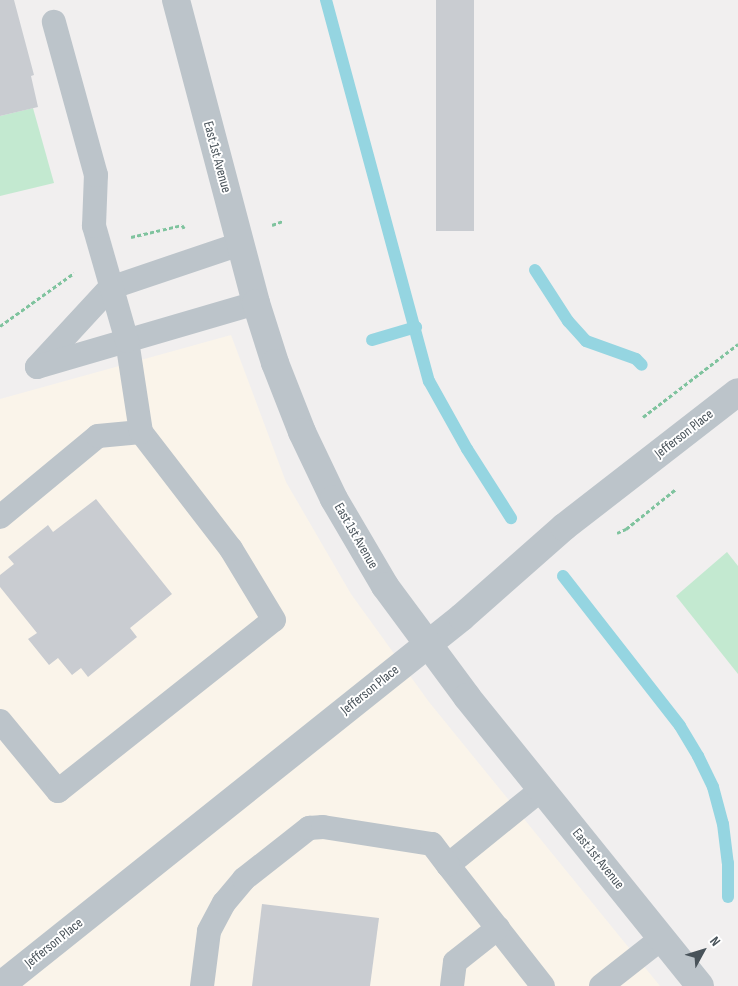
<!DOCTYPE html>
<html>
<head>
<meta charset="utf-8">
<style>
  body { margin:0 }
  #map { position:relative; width:738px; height:986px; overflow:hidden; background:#f1efef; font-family:"Sofia Sans Condensed",sans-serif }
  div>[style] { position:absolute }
  .commercial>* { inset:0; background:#faf4ea }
  .green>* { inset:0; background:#c3e9d0 }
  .stream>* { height:12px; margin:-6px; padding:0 6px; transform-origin:6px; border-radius:6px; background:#95d5e1 }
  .building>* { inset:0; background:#c9ccd1; transform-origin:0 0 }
  .path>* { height:3px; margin-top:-1.5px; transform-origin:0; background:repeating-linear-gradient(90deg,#7fc39e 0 4px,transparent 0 6.5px) }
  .service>* { height:24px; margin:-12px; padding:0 12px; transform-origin:12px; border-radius:12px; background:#bcc4ca }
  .minor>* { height:28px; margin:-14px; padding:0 14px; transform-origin:14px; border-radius:14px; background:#bcc4ca }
  .tertiary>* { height:28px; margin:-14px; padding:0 14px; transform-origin:14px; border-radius:14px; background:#bcc4ca }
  span { translate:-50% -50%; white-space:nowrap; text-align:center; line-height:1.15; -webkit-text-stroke:4px #fff; paint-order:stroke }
  .street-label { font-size:14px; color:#49535a }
  .north { position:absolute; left:678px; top:926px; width:50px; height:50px; -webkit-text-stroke:4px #fff; paint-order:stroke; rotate:51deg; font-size:14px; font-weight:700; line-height:20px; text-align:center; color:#49535a }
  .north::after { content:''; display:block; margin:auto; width:18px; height:22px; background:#49535a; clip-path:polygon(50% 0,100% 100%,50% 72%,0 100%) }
</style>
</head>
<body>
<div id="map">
  <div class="commercial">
    <i style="clip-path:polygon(231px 335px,286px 482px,351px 594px,429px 702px,660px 986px,16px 986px,0 966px,0 399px)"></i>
  </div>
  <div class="green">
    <i style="clip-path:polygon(33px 108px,54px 183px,0 196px,0 116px)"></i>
    <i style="clip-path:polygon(727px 552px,738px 566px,738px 674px,676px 596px)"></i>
  </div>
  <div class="stream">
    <i style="left:326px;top:0;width:395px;rotate:74.9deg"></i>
    <i style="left:429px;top:381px;width:78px;rotate:60.8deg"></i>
    <i style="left:467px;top:449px;width:82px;rotate:57.5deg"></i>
    <i style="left:535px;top:270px;width:61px;rotate:57.1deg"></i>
    <i style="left:568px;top:321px;width:27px;rotate:48deg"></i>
    <i style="left:586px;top:341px;width:53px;rotate:19.8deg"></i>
    <i style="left:636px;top:359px;width:8px;rotate:45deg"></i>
    <i style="left:372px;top:340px;width:46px;rotate:-16.5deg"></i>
    <i style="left:563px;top:576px;width:190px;rotate:52deg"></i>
    <i style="left:680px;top:726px;width:35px;rotate:59deg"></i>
    <i style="left:698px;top:756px;width:34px;rotate:64deg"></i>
    <i style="left:713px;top:787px;width:38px;rotate:75deg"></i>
    <i style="left:723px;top:824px;width:39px;rotate:83deg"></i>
    <i style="left:728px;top:863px;width:34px;rotate:90deg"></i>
  </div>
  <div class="building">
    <i style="clip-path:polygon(0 0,14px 0,34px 75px,31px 76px,38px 107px,0 116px)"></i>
    <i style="left:436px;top:0;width:38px;height:231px"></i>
    <i style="clip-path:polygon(96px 499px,172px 594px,130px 628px,137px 637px,88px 677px,81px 668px,72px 675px,58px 658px,49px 665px,28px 639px,37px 633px,0 587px,0 575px,14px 564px,8px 557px,48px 525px,53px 532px)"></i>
    <i style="clip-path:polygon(262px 904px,379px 918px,370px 986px,252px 986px)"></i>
  </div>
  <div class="path">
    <i style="left:272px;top:225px;width:12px;rotate:-20deg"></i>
    <i style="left:131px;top:237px;width:52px;rotate:-13.2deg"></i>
    <i style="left:182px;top:225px;width:4px;rotate:56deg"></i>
    <i style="left:0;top:326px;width:91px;rotate:-35.6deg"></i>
    <i style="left:643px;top:417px;width:120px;rotate:-37.5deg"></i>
    <i style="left:617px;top:533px;width:10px;rotate:-24deg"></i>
    <i style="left:626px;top:529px;width:64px;rotate:-38.7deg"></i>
  </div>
  <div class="service">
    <i style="left:37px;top:367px;width:108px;rotate:-47.3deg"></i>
    <i style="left:110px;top:288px;width:137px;rotate:-18.7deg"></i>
    <i style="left:37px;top:367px;width:228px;rotate:-16.3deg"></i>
    <i style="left:0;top:517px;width:127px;rotate:-39.6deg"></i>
    <i style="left:98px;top:436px;width:43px;rotate:-5.3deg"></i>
    <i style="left:0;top:721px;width:91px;rotate:50.4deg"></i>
    <i style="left:58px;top:791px;width:275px;rotate:-38.4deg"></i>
    <i style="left:274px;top:620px;width:83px;rotate:-121.2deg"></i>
    <i style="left:231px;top:549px;width:148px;rotate:-127.6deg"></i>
    <i style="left:141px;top:432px;width:92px;rotate:-98.7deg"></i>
    <i style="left:127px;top:341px;width:120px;rotate:-106deg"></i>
    <i style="left:94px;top:226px;width:51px;rotate:-87.8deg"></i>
    <i style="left:96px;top:175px;width:159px;rotate:-105.4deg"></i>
    <i style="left:542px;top:789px;width:121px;rotate:141deg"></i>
    <i style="left:448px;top:865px;width:154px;rotate:51.9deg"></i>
    <i style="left:202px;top:986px;width:55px;rotate:-82.7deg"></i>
    <i style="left:209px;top:931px;width:32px;rotate:-62deg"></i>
    <i style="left:224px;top:903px;width:31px;rotate:-50deg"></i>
    <i style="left:244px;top:879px;width:83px;rotate:-38.1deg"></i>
    <i style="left:309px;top:828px;width:14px;rotate:-4deg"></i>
    <i style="left:323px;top:827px;width:110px;rotate:8.9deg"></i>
    <i style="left:432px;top:844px;width:26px;rotate:53deg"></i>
    <i style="left:452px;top:986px;width:24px;rotate:-83deg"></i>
    <i style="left:455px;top:962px;width:55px;rotate:-38.3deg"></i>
    <i style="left:601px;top:986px;width:78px;rotate:-38.2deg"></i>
  </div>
  <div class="minor">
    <i style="left:0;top:986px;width:591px;rotate:-38.61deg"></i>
    <i style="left:462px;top:617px;width:136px;rotate:-41.4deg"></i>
    <i style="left:564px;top:527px;width:220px;rotate:-37.8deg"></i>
  </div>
  <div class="tertiary">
    <i style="left:176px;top:0;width:313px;rotate:75.2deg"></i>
    <i style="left:256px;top:303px;width:63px;rotate:72.4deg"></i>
    <i style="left:275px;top:363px;width:74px;rotate:68.6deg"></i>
    <i style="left:302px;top:432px;width:74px;rotate:64.5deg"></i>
    <i style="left:334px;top:499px;width:101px;rotate:59.6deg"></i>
    <i style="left:385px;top:586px;width:138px;rotate:53.5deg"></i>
    <i style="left:467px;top:697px;width:371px;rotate:51.1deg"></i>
  </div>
  <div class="street-label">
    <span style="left:217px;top:157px;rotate:75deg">East 1st Avenue</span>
    <span style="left:684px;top:434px;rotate:-38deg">Jefferson Place</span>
    <span style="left:356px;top:536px;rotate:60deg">East 1st Avenue</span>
    <span style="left:370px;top:690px;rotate:-39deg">Jefferson Place</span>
    <span style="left:598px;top:859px;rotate:51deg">East 1st Avenue</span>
    <span style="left:54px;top:943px;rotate:-39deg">Jefferson Place</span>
  </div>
  <div class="north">N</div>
</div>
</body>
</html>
